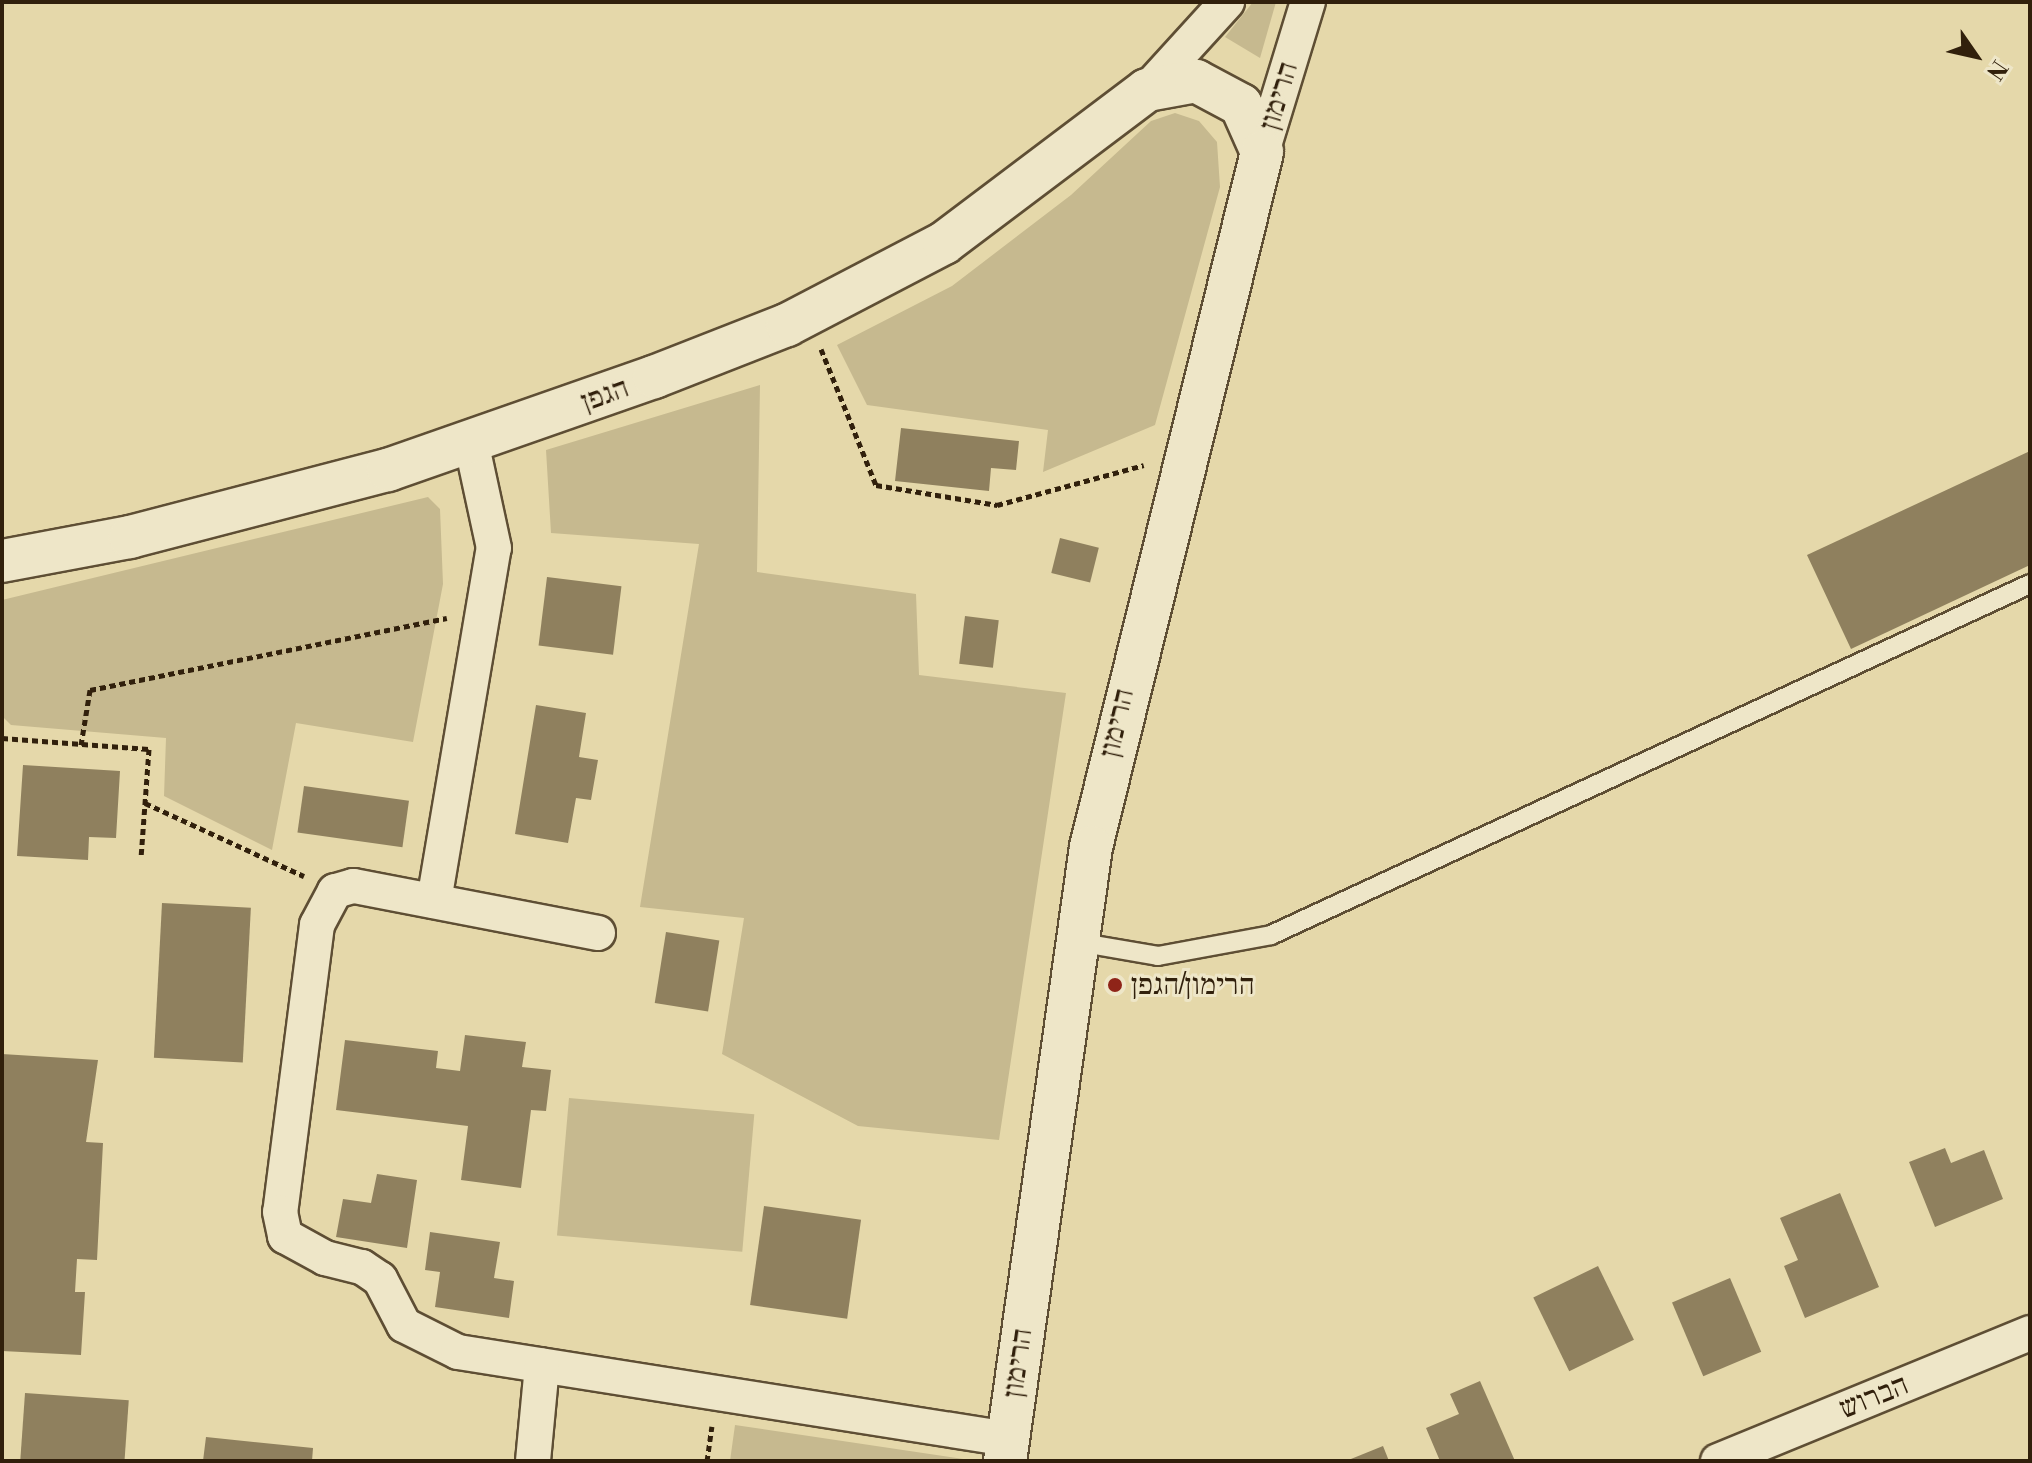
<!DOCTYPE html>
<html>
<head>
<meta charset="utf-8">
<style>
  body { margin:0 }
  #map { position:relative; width:2032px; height:1463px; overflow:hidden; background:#e5d8aa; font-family:"Libre Bodoni","Frank Ruhl Libre",serif }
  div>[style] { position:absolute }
  .green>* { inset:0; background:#c6b98f; transform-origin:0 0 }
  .building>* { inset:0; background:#8f805e; transform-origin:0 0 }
  .path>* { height:5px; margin-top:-2.5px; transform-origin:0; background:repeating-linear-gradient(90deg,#31200c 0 6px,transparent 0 10px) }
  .roads { filter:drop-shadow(2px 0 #5e4e34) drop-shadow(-2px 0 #5e4e34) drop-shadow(0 2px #5e4e34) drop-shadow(0 -2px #5e4e34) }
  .service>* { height:18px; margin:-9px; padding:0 9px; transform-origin:9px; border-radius:9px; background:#eee6c8 }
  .minor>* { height:34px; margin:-17px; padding:0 17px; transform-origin:17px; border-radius:17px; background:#eee6c8 }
  .tertiary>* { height:42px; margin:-21px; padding:0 21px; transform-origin:21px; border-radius:21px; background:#eee6c8 }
  .dots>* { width:22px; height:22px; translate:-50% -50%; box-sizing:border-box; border:4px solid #eee6c8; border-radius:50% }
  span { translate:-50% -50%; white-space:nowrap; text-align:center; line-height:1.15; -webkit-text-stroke:6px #eee6c8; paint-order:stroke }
  .street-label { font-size:30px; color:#31200c }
  .poi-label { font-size:30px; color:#31200c }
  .left { translate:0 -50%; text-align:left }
  .frame { position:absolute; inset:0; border:4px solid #31200c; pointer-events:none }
  .north { position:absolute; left:1936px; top:16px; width:80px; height:80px; -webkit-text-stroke:6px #eee6c8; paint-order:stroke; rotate:124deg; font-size:22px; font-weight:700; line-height:32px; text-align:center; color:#31200c }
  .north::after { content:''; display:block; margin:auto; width:28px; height:36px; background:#31200c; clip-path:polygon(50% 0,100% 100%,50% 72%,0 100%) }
</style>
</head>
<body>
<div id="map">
  <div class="green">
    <i style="clip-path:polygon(1253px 2px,1276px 2px,1260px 58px,1225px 37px)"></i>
    <i style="clip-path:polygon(1175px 113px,1199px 121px,1217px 142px,1220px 187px,1155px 425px,1043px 472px,1048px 430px,867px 405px,837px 345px,952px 286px,1071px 195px,1151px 121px)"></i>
    <i style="clip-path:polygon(760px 385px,757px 572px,916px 594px,919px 675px,1066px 693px,999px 1140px,858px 1126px,722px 1054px,744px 918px,640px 907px,699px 544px,551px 533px,546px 450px)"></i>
    <i style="clip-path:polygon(428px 497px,440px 509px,443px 584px,413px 742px,296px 723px,272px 850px,164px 796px,166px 738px,11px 725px,2px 716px,2px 600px)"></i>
    <i style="left:569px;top:1098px;width:186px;height:138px;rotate:5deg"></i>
    <i style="clip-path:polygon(735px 1425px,970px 1460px,730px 1461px)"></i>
  </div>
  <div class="building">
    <i style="clip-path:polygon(901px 428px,1019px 441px,1016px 470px,991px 468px,989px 491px,895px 481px)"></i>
    <i style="clip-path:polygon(2030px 451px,2030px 565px,1851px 649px,1807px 555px)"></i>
    <i style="left:1060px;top:538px;width:40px;height:36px;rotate:14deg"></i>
    <i style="left:547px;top:577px;width:75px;height:69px;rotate:7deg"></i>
    <i style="left:965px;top:616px;width:34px;height:48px;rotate:7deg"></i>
    <i style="clip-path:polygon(536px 705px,586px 713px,579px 757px,598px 760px,591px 800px,576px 798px,568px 843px,515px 834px)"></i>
    <i style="clip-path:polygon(23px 765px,120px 771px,116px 838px,89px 837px,88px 860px,17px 856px)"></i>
    <i style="left:304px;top:786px;width:106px;height:47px;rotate:8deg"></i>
    <i style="left:162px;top:903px;width:89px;height:155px;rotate:3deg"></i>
    <i style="left:666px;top:932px;width:54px;height:72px;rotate:9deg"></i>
    <i style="clip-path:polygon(465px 1035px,526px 1042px,522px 1067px,551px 1070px,546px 1111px,531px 1110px,521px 1188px,461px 1180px,468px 1126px,336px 1110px,345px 1040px,438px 1051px,436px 1068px,460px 1071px)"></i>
    <i style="clip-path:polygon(2px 1054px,98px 1060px,86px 1142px,103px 1143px,97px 1260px,77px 1259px,75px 1292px,85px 1292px,81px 1355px,2px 1351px)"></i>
    <i style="clip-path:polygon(1945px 1148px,1951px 1163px,1984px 1150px,2003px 1199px,1935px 1227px,1909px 1162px)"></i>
    <i style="clip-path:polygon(377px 1174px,417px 1180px,407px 1248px,336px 1237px,343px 1199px,371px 1203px)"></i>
    <i style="clip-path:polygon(1840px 1193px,1879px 1287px,1805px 1318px,1784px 1266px,1798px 1260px,1780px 1218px)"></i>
    <i style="left:764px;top:1206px;width:98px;height:100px;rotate:8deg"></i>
    <i style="clip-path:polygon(430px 1232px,500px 1242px,494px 1278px,514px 1281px,509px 1318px,435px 1307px,440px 1272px,425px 1270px)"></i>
    <i style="left:1598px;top:1266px;width:82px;height:72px;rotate:64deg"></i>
    <i style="left:1730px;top:1278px;width:80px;height:63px;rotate:67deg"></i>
    <i style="clip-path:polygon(1480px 1381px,1515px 1461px,1440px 1461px,1426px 1428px,1459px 1414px,1450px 1394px)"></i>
    <i style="left:25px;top:1393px;width:104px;height:68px;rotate:4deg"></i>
    <i style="clip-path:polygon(206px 1437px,313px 1448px,312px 1461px,203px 1461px)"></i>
    <i style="clip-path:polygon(1383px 1446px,1389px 1461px,1346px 1461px)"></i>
  </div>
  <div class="path">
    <i style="left:821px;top:349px;width:147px;rotate:68deg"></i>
    <i style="left:876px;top:485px;width:123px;rotate:9.4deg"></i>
    <i style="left:997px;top:505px;width:152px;rotate:-15.2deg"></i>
    <i style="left:2px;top:738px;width:147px;rotate:4.3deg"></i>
    <i style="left:149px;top:749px;width:108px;rotate:94.2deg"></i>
    <i style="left:81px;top:745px;width:56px;rotate:-80.7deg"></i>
    <i style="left:90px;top:690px;width:364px;rotate:-11.4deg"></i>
    <i style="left:145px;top:803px;width:175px;rotate:24.7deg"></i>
    <i style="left:707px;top:1461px;width:35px;rotate:-82deg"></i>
  </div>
  <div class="roads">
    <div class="service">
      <i style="left:1077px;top:942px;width:82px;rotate:9.8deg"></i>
      <i style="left:1158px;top:956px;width:115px;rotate:-10.5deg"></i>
      <i style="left:1271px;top:935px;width:836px;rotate:-24.82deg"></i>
    </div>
    <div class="minor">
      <i style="left:1147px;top:90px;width:119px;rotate:-47.7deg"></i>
      <i style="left:1262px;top:152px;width:157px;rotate:-73deg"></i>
      <i style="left:434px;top:901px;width:358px;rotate:-80.4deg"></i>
      <i style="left:494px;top:548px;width:108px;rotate:-102.2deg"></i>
      <i style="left:598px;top:933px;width:249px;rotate:-169.1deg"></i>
      <i style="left:353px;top:886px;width:19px;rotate:164deg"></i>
      <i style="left:335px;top:891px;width:38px;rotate:118deg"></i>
      <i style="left:317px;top:925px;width:289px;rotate:97.3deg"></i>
      <i style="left:280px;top:1212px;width:25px;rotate:78deg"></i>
      <i style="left:285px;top:1236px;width:46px;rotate:28.8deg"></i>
      <i style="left:325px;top:1258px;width:38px;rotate:14deg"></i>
      <i style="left:362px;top:1267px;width:22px;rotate:34deg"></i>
      <i style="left:380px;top:1279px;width:52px;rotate:62.4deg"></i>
      <i style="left:404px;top:1325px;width:60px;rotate:26.6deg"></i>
      <i style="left:458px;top:1352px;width:557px;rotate:8.99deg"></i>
      <i style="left:533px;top:1461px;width:96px;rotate:-84.6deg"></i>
      <i style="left:1718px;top:1461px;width:337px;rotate:-22.3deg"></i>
    </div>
    <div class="tertiary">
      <i style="left:2px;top:561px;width:130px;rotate:-10.6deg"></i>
      <i style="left:130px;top:537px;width:267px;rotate:-14.6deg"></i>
      <i style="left:388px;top:470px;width:282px;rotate:-19.3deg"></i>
      <i style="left:654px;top:377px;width:143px;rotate:-21.4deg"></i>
      <i style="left:787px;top:325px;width:177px;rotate:-27.6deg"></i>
      <i style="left:944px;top:243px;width:254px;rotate:-37deg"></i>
      <i style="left:1147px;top:90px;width:50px;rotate:-10.4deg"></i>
      <i style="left:1196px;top:81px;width:51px;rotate:28.1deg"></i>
      <i style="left:1241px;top:105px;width:51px;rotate:65.9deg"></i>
      <i style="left:1262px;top:152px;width:716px;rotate:103.82deg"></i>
      <i style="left:1091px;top:847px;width:620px;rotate:97.97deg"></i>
    </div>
  </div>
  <div class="dots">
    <i style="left:1115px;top:985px;background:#8f2418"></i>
  </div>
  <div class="street-label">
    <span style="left:1279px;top:96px;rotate:-73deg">הרימון</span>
    <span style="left:605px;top:395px;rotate:-20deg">הגפן</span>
    <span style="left:1117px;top:723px;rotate:-77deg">הרימון</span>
    <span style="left:1018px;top:1363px;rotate:-82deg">הרימון</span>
    <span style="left:1874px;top:1397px;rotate:-22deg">הברוש</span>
  </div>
  <div class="poi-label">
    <span class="left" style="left:1131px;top:985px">הרימון/הגפן</span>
  </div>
  <div class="frame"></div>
  <div class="north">N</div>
</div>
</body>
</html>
